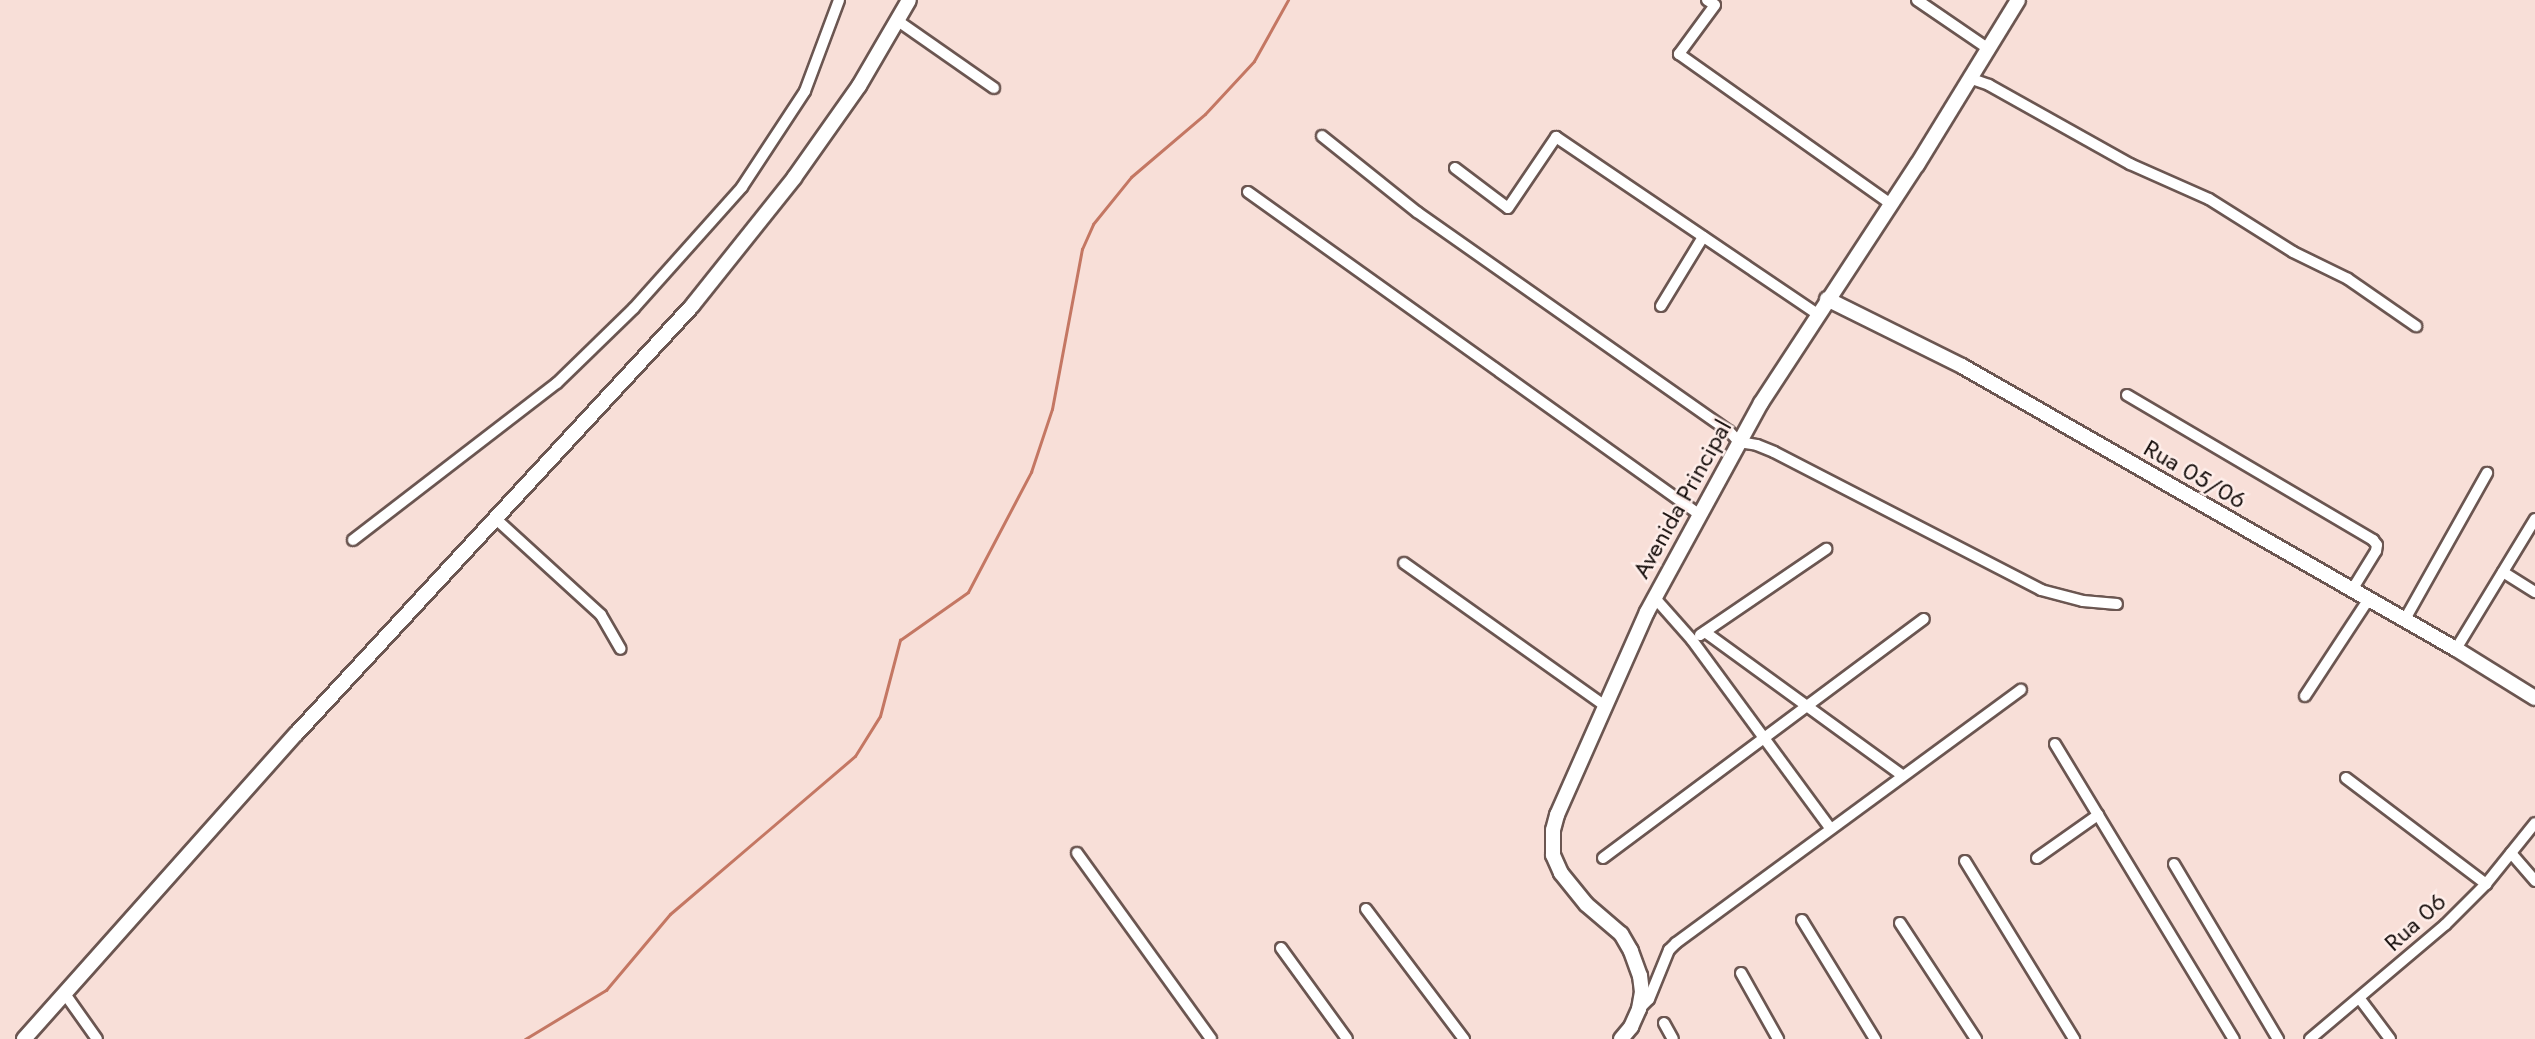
<!DOCTYPE html>
<html>
<head>
<meta charset="utf-8">
<style>
  body { margin:0 }
  #map { position:relative; width:2535px; height:1039px; overflow:hidden; background:#f8dfd8; font-family:Jost,sans-serif }
  div>[style] { position:absolute }
  .stream>* { height:3px; margin:-1.5px; padding:0 1.5px; transform-origin:1.5px; border-radius:1.5px; background:#c47763 }
  .roads { filter:drop-shadow(2px 0 #6b5651) drop-shadow(-2px 0 #6b5651) drop-shadow(0 2px #6b5651) drop-shadow(0 -2px #6b5651) }
  .minor>* { height:10px; margin:-5px; padding:0 5px; transform-origin:5px; border-radius:5px; background:#fff }
  .tertiary>* { height:14px; margin:-7px; padding:0 7px; transform-origin:7px; border-radius:7px; background:#fff }
  span { translate:-50% -50%; white-space:nowrap; text-align:center; line-height:1.15; -webkit-text-stroke:5px #feeeea; paint-order:stroke }
  .street-label { font-size:24px; color:#150d0b }
</style>
</head>
<body>
<div id="map">
  <div class="stream">
    <i style="left:525px;top:1039px;width:95px;rotate:-31.2deg"></i>
    <i style="left:606px;top:990px;width:99px;rotate:-49.9deg"></i>
    <i style="left:670px;top:914px;width:243px;rotate:-40.5deg"></i>
    <i style="left:855px;top:756px;width:47px;rotate:-58deg"></i>
    <i style="left:880px;top:716px;width:79px;rotate:-75.3deg"></i>
    <i style="left:900px;top:640px;width:83px;rotate:-35.2deg"></i>
    <i style="left:968px;top:592px;width:136px;rotate:-62.3deg"></i>
    <i style="left:1031px;top:472px;width:66px;rotate:-71.6deg"></i>
    <i style="left:1052px;top:409px;width:163px;rotate:-79.4deg"></i>
    <i style="left:1082px;top:249px;width:27px;rotate:-66deg"></i>
    <i style="left:1093px;top:224px;width:60px;rotate:-51deg"></i>
    <i style="left:1131px;top:177px;width:97px;rotate:-40.4deg"></i>
    <i style="left:1205px;top:114px;width:72px;rotate:-47.2deg"></i>
    <i style="left:1254px;top:61px;width:70px;rotate:-60.9deg"></i>
  </div>
  <div class="roads">
    <div class="minor">
      <i style="left:1707px;top:0;width:9px;rotate:32deg"></i>
      <i style="left:1715px;top:5px;width:61px;rotate:126.3deg"></i>
      <i style="left:1679px;top:54px;width:260px;rotate:35.3deg"></i>
      <i style="left:1917px;top:0;width:88px;rotate:34.4deg"></i>
      <i style="left:898px;top:21px;width:117px;rotate:34.9deg"></i>
      <i style="left:1972px;top:79px;width:18px;rotate:19deg"></i>
      <i style="left:1989px;top:85px;width:162px;rotate:29.3deg"></i>
      <i style="left:2130px;top:164px;width:86px;rotate:23.9deg"></i>
      <i style="left:2209px;top:199px;width:99px;rotate:32.2deg"></i>
      <i style="left:2293px;top:252px;width:61px;rotate:26.1deg"></i>
      <i style="left:2348px;top:279px;width:83px;rotate:34.7deg"></i>
      <i style="left:1322px;top:136px;width:122px;rotate:38.7deg"></i>
      <i style="left:1417px;top:212px;width:381px;rotate:35.1deg"></i>
      <i style="left:1729px;top:431px;width:15px;rotate:48deg"></i>
      <i style="left:1739px;top:442px;width:18px;rotate:9deg"></i>
      <i style="left:1757px;top:445px;width:18px;rotate:22deg"></i>
      <i style="left:1774px;top:452px;width:301px;rotate:27.3deg"></i>
      <i style="left:2041px;top:590px;width:43px;rotate:14.7deg"></i>
      <i style="left:2083px;top:601px;width:34px;rotate:5deg"></i>
      <i style="left:1455px;top:168px;width:66px;rotate:37deg"></i>
      <i style="left:1508px;top:208px;width:86px;rotate:-55.9deg"></i>
      <i style="left:1556px;top:137px;width:315px;rotate:34.1deg"></i>
      <i style="left:1248px;top:192px;width:556px;rotate:35.55deg"></i>
      <i style="left:1661px;top:306px;width:81px;rotate:-58.7deg"></i>
      <i style="left:2127px;top:395px;width:286px;rotate:30.5deg"></i>
      <i style="left:2373px;top:540px;width:6px;rotate:51deg"></i>
      <i style="left:2377px;top:545px;width:6px;rotate:99deg"></i>
      <i style="left:2376px;top:551px;width:46px;rotate:121.6deg"></i>
      <i style="left:496px;top:519px;width:142px;rotate:42.4deg"></i>
      <i style="left:601px;top:615px;width:39px;rotate:60deg"></i>
      <i style="left:353px;top:540px;width:257px;rotate:-37.6deg"></i>
      <i style="left:557px;top:383px;width:107px;rotate:-44.2deg"></i>
      <i style="left:634px;top:308px;width:162px;rotate:-48.2deg"></i>
      <i style="left:742px;top:187px;width:115px;rotate:-56.7deg"></i>
      <i style="left:805px;top:91px;width:97px;rotate:-69.5deg"></i>
      <i style="left:1404px;top:563px;width:247px;rotate:35.4deg"></i>
      <i style="left:2503px;top:572px;width:38px;rotate:32deg"></i>
      <i style="left:1654px;top:597px;width:57px;rotate:48.5deg"></i>
      <i style="left:1692px;top:640px;width:233px;rotate:53.7deg"></i>
      <i style="left:2404px;top:621px;width:170px;rotate:-60.7deg"></i>
      <i style="left:1705px;top:632px;width:243px;rotate:36deg"></i>
      <i style="left:1700px;top:635px;width:153px;rotate:-34.3deg"></i>
      <i style="left:2456px;top:649px;width:152px;rotate:-58.7deg"></i>
      <i style="left:2305px;top:696px;width:115px;rotate:-56.7deg"></i>
      <i style="left:2055px;top:744px;width:345px;rotate:58.8deg"></i>
      <i style="left:2346px;top:778px;width:176px;rotate:37.1deg"></i>
      <i style="left:1077px;top:853px;width:229px;rotate:54.2deg"></i>
      <i style="left:2511px;top:853px;width:37px;rotate:49deg"></i>
      <i style="left:1603px;top:858px;width:400px;rotate:-36.7deg"></i>
      <i style="left:2037px;top:858px;width:75px;rotate:-35.2deg"></i>
      <i style="left:1965px;top:861px;width:209px;rotate:58.5deg"></i>
      <i style="left:2174px;top:864px;width:204px;rotate:59.3deg"></i>
      <i style="left:1366px;top:909px;width:163px;rotate:53deg"></i>
      <i style="left:1802px;top:920px;width:140px;rotate:58.5deg"></i>
      <i style="left:1900px;top:923px;width:139px;rotate:56.8deg"></i>
      <i style="left:1281px;top:948px;width:112px;rotate:54deg"></i>
      <i style="left:1741px;top:973px;width:76px;rotate:60.7deg"></i>
      <i style="left:65px;top:994px;width:55px;rotate:54.6deg"></i>
      <i style="left:2360px;top:999px;width:50px;rotate:53.1deg"></i>
      <i style="left:1639px;top:1009px;width:14px;rotate:-45deg"></i>
      <i style="left:1649px;top:999px;width:53px;rotate:-67.8deg"></i>
      <i style="left:1669px;top:950px;width:10px;rotate:-45deg"></i>
      <i style="left:1676px;top:943px;width:428px;rotate:-36.3deg"></i>
      <i style="left:1664px;top:1023px;width:18px;rotate:61deg"></i>
      <i style="left:2310px;top:1039px;width:177px;rotate:-40.2deg"></i>
      <i style="left:2445px;top:925px;width:58px;rotate:-45deg"></i>
      <i style="left:2486px;top:884px;width:78px;rotate:-51.2deg"></i>
    </div>
    <div class="tertiary">
      <i style="left:1827px;top:299px;width:151px;rotate:26.4deg"></i>
      <i style="left:1962px;top:366px;width:569px;rotate:29.81deg"></i>
      <i style="left:2456px;top:649px;width:93px;rotate:31.8deg"></i>
      <i style="left:24px;top:1039px;width:410px;rotate:-48.3deg"></i>
      <i style="left:297px;top:733px;width:582px;rotate:-47.23deg"></i>
      <i style="left:692px;top:306px;width:164px;rotate:-51.4deg"></i>
      <i style="left:794px;top:178px;width:113px;rotate:-54.8deg"></i>
      <i style="left:859px;top:86px;width:99px;rotate:-59.8deg"></i>
      <i style="left:1621px;top:1039px;width:16px;rotate:-50deg"></i>
      <i style="left:1631px;top:1027px;width:20px;rotate:-66deg"></i>
      <i style="left:1639px;top:1009px;width:17px;rotate:-80deg"></i>
      <i style="left:1642px;top:992px;width:16px;rotate:-97deg"></i>
      <i style="left:1640px;top:976px;width:27px;rotate:-110deg"></i>
      <i style="left:1631px;top:951px;width:20px;rotate:-120deg"></i>
      <i style="left:1621px;top:934px;width:46px;rotate:-139.4deg"></i>
      <i style="left:1586px;top:904px;width:40px;rotate:-129deg"></i>
      <i style="left:1561px;top:873px;width:20px;rotate:-114deg"></i>
      <i style="left:1553px;top:855px;width:25px;rotate:-90deg"></i>
      <i style="left:1553px;top:830px;width:16px;rotate:-75deg"></i>
      <i style="left:1557px;top:815px;width:222px;rotate:-66.1deg"></i>
      <i style="left:1647px;top:612px;width:238px;rotate:-61.4deg"></i>
      <i style="left:1761px;top:403px;width:285px;rotate:-56.8deg"></i>
      <i style="left:1917px;top:165px;width:193px;rotate:-58.5deg"></i>
    </div>
  </div>
  <div class="street-label">
    <span style="left:2195px;top:474px;rotate:30deg">Rua 05/06</span>
    <span style="left:1682px;top:499px;rotate:-61deg">Avenida Principal</span>
    <span style="left:2415px;top:922px;rotate:-42deg">Rua 06</span>
  </div>
</div>
</body>
</html>
